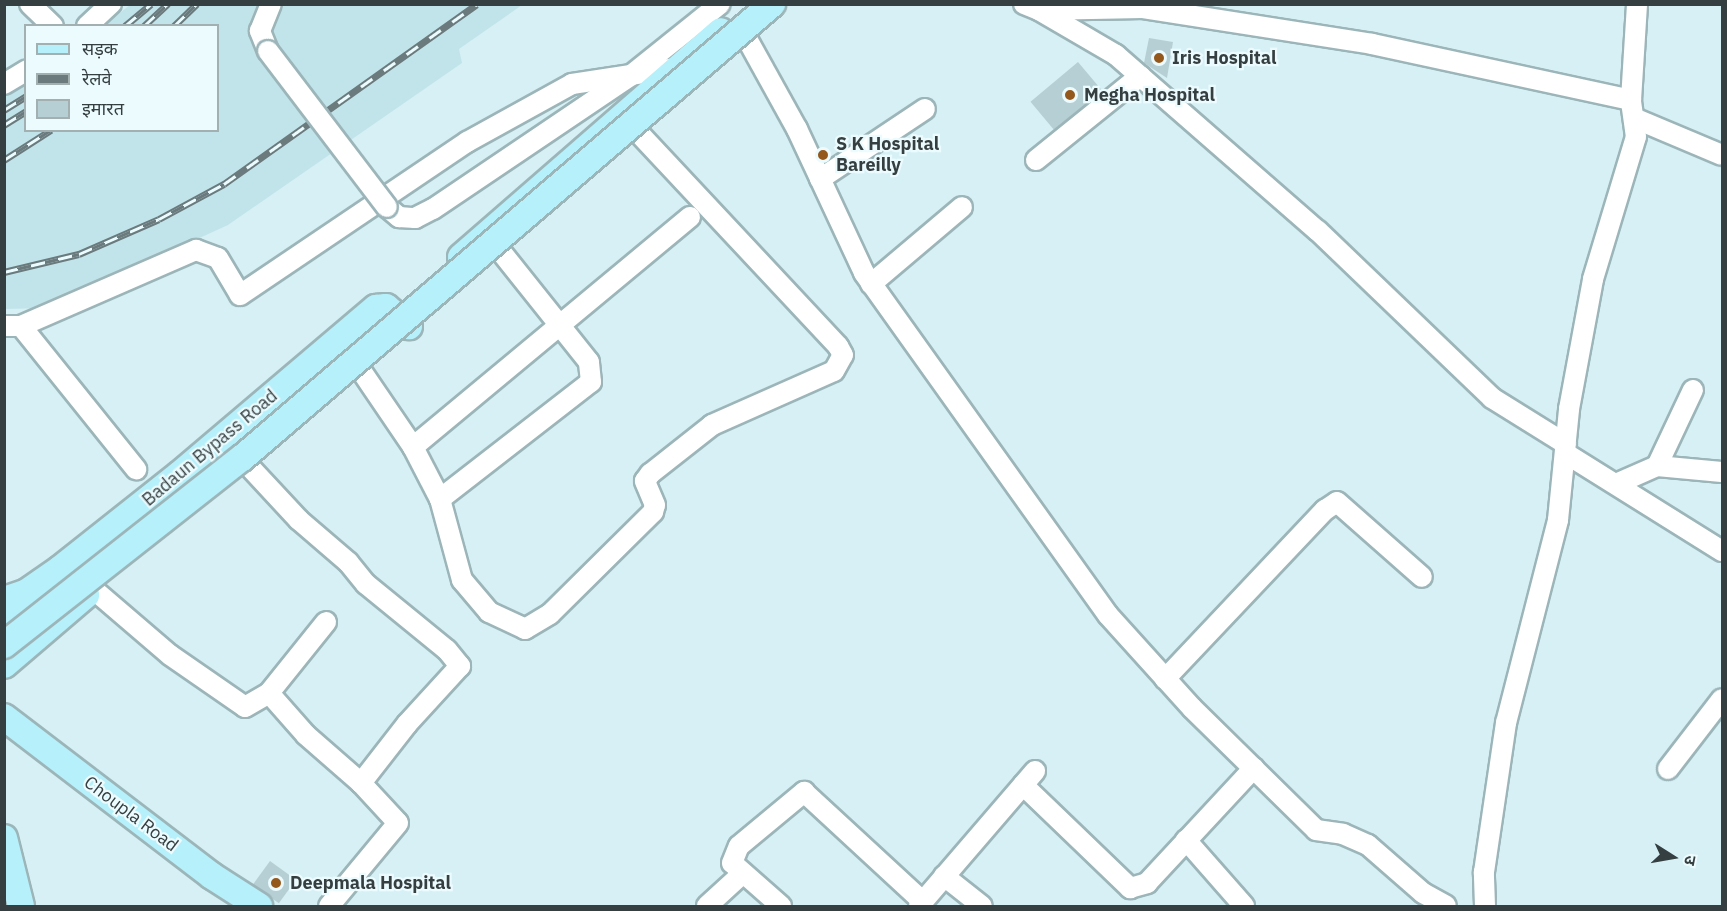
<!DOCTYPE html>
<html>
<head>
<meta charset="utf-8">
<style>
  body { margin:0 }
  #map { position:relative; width:1727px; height:911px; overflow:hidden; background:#d6f0f5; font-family:"IBM Plex Sans","Noto Sans Devanagari",sans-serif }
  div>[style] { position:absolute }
  .built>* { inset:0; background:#c1e4ea }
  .building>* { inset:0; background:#b6cfd4; transform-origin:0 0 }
  .roads { filter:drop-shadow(2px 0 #9cb5b9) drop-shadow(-2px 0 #9cb5b9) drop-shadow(0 2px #9cb5b9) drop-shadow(0 -2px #9cb5b9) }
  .minor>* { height:20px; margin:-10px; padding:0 10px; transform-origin:10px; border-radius:10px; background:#fff }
  .major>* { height:26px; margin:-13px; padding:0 13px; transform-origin:13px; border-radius:13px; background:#b6f0fa }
  .rail>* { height:7px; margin-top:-3.5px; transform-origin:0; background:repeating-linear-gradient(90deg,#ecfbfe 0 14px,#6a7a7d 0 28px); box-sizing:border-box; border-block:2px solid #6a7a7d }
  .bridges { filter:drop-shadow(2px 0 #9cb5b9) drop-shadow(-2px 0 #9cb5b9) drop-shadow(0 2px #9cb5b9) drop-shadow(0 -2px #9cb5b9) }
  .minor-bridge>* { height:20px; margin:-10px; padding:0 10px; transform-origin:10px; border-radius:10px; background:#fff }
  .major-bridge>* { height:26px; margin:-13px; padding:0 13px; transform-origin:13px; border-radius:13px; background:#b6f0fa }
  .dots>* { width:16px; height:16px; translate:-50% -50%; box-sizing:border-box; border:3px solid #ecfbfe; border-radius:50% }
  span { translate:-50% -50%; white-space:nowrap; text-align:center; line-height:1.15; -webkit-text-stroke:4.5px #ecfbfe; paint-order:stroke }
  .poi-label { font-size:18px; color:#353f41; font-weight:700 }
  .left { translate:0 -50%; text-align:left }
  .street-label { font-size:18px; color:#353f41 }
  .frame { position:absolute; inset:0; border:6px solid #353f41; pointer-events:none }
  .legend { position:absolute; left:24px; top:24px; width:195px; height:108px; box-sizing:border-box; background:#ecfbfe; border:2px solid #a3b0b2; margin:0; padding:8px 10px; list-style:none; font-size:18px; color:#353f41 }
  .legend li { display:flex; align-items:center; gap:12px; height:30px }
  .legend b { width:30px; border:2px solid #a3b0b2 }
  .north { position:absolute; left:1643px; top:827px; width:60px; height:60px; -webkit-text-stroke:4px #ecfbfe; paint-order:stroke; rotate:101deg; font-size:16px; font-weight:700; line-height:24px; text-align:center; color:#353f41 }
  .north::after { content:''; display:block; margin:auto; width:21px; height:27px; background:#353f41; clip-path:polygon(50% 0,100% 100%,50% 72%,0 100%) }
</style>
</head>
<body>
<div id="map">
  <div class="built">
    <i style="clip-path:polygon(130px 5px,522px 5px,459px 49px,462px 63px,228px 225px,46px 308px,5px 309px,5px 96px,25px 83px,26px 130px,218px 130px,218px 26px,104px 25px)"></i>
  </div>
  <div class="building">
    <i style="clip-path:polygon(1149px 38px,1173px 42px,1167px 78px,1144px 63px)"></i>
    <i style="left:1078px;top:62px;width:38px;height:62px;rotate:50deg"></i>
    <i style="left:270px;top:861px;width:32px;height:29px;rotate:36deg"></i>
  </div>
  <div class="roads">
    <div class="minor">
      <i style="left:30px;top:4px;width:32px;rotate:44deg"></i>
      <i style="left:1024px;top:4px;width:16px;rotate:22deg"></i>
      <i style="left:1039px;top:10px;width:104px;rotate:-1.1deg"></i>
      <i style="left:1143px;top:8px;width:232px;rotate:8.9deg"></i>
      <i style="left:1372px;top:44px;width:265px;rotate:12.2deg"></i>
      <i style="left:1039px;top:10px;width:89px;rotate:30.3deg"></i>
      <i style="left:1116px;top:55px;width:268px;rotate:41.1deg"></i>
      <i style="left:1318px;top:231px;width:241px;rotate:43.8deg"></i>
      <i style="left:1492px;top:398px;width:87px;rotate:31.9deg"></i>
      <i style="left:87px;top:26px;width:33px;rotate:-43deg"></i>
      <i style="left:746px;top:37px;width:105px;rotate:61deg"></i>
      <i style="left:797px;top:129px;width:159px;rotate:65deg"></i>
      <i style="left:864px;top:273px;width:420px;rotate:54.5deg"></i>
      <i style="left:1108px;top:615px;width:125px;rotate:47.9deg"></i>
      <i style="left:1192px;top:708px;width:174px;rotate:44.5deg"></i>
      <i style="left:1316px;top:830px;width:27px;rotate:8deg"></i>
      <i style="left:1343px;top:834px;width:27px;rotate:24deg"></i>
      <i style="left:1368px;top:845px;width:73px;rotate:41.1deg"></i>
      <i style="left:1423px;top:893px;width:26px;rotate:29deg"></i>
      <i style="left:268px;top:51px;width:22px;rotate:-112deg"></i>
      <i style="left:260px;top:31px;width:29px;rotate:-68deg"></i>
      <i style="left:4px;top:84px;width:26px;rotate:-31deg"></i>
      <i style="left:1634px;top:118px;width:95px;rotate:22.8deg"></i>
      <i style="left:1036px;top:160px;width:134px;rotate:-38.9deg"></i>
      <i style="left:820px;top:179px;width:126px;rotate:-33.7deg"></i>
      <i style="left:387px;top:207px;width:16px;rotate:40deg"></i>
      <i style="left:399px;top:217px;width:16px;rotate:4deg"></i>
      <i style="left:415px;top:218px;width:20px;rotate:-27deg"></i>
      <i style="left:433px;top:209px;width:238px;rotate:-34deg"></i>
      <i style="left:630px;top:76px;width:115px;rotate:-38.7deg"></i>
      <i style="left:871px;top:284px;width:119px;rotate:-40.2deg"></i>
      <i style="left:4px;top:326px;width:17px"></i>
      <i style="left:21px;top:326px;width:184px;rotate:51.2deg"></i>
      <i style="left:21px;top:326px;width:191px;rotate:-23.5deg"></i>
      <i style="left:196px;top:250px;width:23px;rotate:20deg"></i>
      <i style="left:218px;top:258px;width:43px;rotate:59.3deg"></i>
      <i style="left:240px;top:295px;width:274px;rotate:-34deg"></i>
      <i style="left:467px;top:142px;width:120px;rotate:-28.9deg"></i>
      <i style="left:572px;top:84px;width:106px;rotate:-8.7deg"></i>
      <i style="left:360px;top:369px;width:94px;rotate:55.8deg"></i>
      <i style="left:413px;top:447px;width:59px;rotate:62.6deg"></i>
      <i style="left:440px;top:499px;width:84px;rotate:74.8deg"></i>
      <i style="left:462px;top:580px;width:42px;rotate:49.8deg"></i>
      <i style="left:489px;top:612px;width:40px;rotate:25deg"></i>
      <i style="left:525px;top:629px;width:29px;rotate:-31deg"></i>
      <i style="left:550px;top:614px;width:145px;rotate:-44.7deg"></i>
      <i style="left:653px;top:512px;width:7px;rotate:-74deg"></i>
      <i style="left:655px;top:505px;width:26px;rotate:-113deg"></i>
      <i style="left:645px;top:481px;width:9px;rotate:-54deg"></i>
      <i style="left:650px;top:474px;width:79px;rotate:-38.3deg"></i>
      <i style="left:712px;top:425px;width:133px;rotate:-23.9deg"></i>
      <i style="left:834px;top:371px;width:18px;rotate:-61deg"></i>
      <i style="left:843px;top:355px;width:10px;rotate:-119deg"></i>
      <i style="left:838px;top:346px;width:296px;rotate:-133.1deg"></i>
      <i style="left:413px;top:447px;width:360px;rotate:-39.7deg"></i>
      <i style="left:1565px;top:453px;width:185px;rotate:32deg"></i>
      <i style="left:246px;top:463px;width:78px;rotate:47.1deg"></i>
      <i style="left:299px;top:520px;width:65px;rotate:40.6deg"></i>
      <i style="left:348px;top:562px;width:28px;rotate:51deg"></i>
      <i style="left:366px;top:584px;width:104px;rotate:39.2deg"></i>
      <i style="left:447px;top:650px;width:21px;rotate:51deg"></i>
      <i style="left:460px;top:666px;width:79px;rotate:132.4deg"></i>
      <i style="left:407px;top:724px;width:75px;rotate:127.9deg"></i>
      <i style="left:1657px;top:466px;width:65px;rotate:5.3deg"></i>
      <i style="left:1616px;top:484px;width:45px;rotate:-23.7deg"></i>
      <i style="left:1657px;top:466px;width:84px;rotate:-64.7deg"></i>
      <i style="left:440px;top:499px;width:191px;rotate:-37.8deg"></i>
      <i style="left:591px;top:382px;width:20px;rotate:-96deg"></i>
      <i style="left:589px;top:362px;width:165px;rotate:-128.6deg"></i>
      <i style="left:93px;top:589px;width:101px;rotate:40.6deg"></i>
      <i style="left:170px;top:655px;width:91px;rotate:34.7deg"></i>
      <i style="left:245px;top:707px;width:28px;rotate:-30deg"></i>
      <i style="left:269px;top:693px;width:91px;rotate:-51.2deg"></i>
      <i style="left:1165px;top:679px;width:233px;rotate:-46.6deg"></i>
      <i style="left:1325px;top:510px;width:14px;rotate:-34deg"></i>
      <i style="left:1337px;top:502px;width:113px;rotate:41.4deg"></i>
      <i style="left:269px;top:693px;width:56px;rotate:48.6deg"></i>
      <i style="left:306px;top:735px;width:73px;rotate:41.1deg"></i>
      <i style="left:361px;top:783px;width:54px;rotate:47.2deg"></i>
      <i style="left:398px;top:823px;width:108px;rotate:129.7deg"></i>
      <i style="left:1668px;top:769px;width:88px;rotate:-52.4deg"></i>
      <i style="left:1023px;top:785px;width:149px;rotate:43.9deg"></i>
      <i style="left:1130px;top:888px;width:18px;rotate:-16deg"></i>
      <i style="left:1147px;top:883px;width:157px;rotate:-47.1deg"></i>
      <i style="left:1186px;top:840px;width:88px;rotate:48.7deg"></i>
      <i style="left:944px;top:876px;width:48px;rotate:38.3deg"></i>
      <i style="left:707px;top:906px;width:46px;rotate:-42.4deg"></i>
      <i style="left:781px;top:906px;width:65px;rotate:-138.7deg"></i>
      <i style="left:732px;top:863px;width:18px;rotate:-68deg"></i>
      <i style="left:739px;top:846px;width:85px;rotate:-39.7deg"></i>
      <i style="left:804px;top:792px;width:162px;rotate:42.7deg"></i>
      <i style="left:919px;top:906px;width:178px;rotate:-49.3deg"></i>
      <i style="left:1485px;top:906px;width:34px;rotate:-92deg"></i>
      <i style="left:1484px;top:872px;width:151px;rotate:-81.6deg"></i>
      <i style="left:1506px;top:723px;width:210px;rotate:-75.6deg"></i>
      <i style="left:1558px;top:520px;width:112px;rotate:-84.3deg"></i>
      <i style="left:1569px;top:409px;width:132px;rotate:-79.5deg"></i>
      <i style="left:1593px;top:279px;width:148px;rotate:-73.2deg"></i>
      <i style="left:1636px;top:137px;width:37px;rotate:-98deg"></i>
      <i style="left:1631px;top:100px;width:96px;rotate:-86.4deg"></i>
    </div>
    <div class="major">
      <i style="left:461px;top:257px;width:344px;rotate:-41deg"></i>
      <i style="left:4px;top:600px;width:24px;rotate:-19deg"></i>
      <i style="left:27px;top:592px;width:40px;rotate:-34.9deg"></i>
      <i style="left:60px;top:569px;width:153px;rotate:-38.4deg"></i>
      <i style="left:180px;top:474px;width:257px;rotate:-40.3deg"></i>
      <i style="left:376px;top:308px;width:10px;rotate:-6deg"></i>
      <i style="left:386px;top:307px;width:30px;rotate:40deg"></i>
      <i style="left:4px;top:626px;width:51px;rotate:-32.1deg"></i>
      <i style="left:4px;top:665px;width:108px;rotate:-40.5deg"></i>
      <i style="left:4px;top:717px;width:262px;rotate:37.4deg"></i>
      <i style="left:212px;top:876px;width:56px;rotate:32.6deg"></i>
      <i style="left:4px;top:838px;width:70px;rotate:76deg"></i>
    </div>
  </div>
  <div class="rail">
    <i style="left:125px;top:26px;width:34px;rotate:-40deg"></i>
    <i style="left:144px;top:26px;width:33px;rotate:-43deg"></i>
    <i style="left:174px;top:26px;width:32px;rotate:-44deg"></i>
    <i style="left:4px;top:110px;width:26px;rotate:-32deg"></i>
    <i style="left:4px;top:125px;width:26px;rotate:-32deg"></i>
    <i style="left:4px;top:160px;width:56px;rotate:-32.6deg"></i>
    <i style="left:4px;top:272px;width:77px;rotate:-13.5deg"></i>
    <i style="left:79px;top:254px;width:87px;rotate:-23.6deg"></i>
    <i style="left:159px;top:219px;width:74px;rotate:-28.3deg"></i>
    <i style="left:224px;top:184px;width:310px;rotate:-35.4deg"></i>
  </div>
  <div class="bridges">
    <div class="minor-bridge">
      <i style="left:268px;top:51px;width:196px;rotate:52.7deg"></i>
    </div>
    <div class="major-bridge">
      <i style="left:4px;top:645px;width:303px;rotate:-38.2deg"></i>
      <i style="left:242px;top:458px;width:698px;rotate:-40.58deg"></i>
    </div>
  </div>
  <div class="dots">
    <i style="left:1159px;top:58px;background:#95581c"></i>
    <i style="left:1070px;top:95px;background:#95581c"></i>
    <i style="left:823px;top:155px;background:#95581c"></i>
    <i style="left:276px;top:883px;background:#95581c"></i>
  </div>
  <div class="poi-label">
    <span class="left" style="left:1172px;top:58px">Iris Hospital</span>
    <span class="left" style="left:1084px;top:95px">Megha Hospital</span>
    <span class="left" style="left:836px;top:155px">S K Hospital<br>Bareilly</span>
    <span class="left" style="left:290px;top:883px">Deepmala Hospital</span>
  </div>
  <div class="street-label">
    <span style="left:210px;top:448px;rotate:-40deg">Badaun Bypass Road</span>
    <span style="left:131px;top:814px;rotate:37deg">Choupla Road</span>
  </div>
  <div class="frame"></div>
  <ul class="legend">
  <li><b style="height:8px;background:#b6f0fa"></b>सड़क</li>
  <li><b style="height:8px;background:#6a7a7d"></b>रेलवे</li>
  <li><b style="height:16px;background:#b6cfd4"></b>इमारत</li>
  </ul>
  <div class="north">उ</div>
</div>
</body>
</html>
